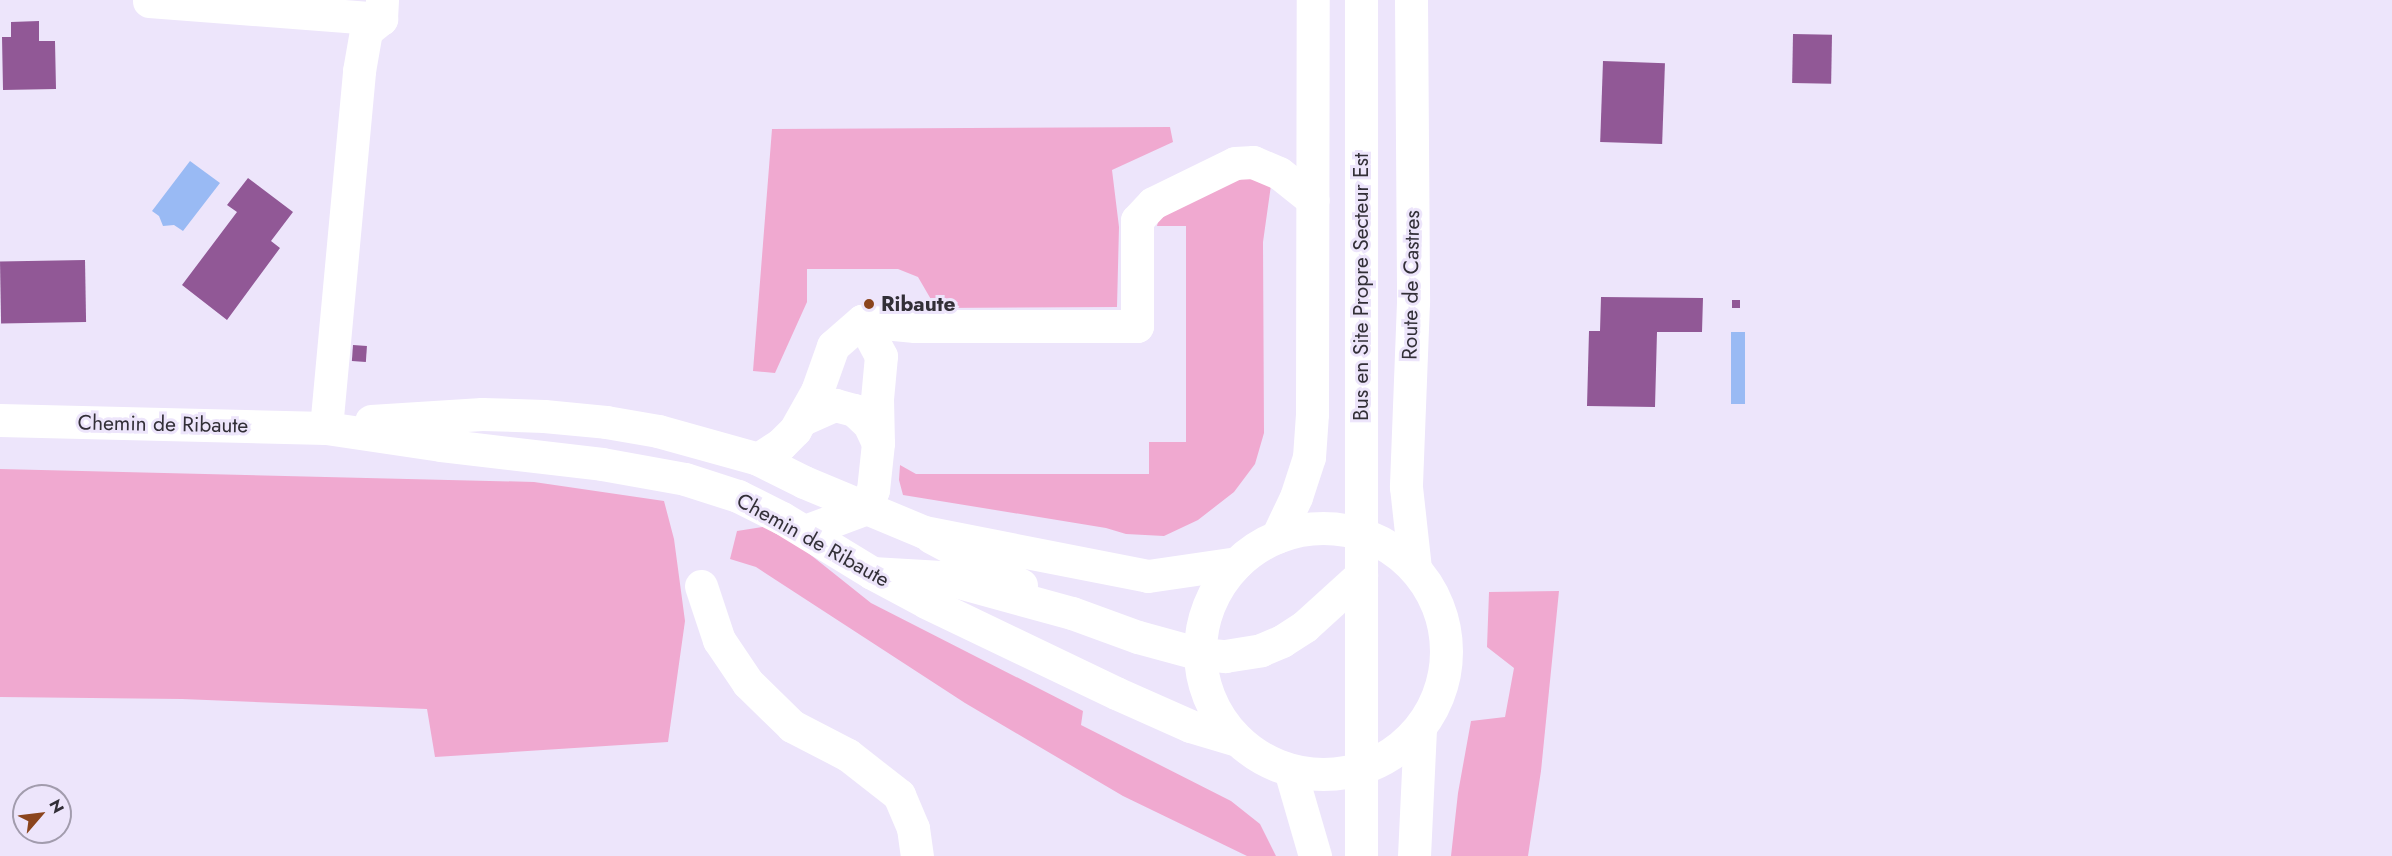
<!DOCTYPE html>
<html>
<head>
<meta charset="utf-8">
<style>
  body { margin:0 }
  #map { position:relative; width:2392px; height:856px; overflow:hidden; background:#ede5fb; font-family:Jost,sans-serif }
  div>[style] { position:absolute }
  .green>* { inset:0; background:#f0a9d0 }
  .water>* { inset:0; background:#99baf4; transform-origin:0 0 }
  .building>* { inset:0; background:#915896; transform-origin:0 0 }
  .minor>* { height:33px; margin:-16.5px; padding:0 16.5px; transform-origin:16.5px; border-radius:16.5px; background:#fff }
  .major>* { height:33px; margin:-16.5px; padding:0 16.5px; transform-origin:16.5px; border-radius:16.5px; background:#fff }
  .major>.ring { margin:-16.5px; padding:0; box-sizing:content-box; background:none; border:33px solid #fff; border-radius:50% }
  .dots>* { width:16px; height:16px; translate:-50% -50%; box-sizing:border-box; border:3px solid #ede5fb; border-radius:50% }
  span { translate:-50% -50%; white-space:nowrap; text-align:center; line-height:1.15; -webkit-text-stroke:6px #ede5fb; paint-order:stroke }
  .street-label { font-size:21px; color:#322f37 }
  .poi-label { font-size:21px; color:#322f37; font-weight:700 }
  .left { translate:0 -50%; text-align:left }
  .north { position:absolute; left:12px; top:784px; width:60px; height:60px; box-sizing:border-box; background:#ede5fb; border:2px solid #a29cad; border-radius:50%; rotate:62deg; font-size:16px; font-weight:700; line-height:24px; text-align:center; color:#322f37 }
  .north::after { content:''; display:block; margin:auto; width:21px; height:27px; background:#8b451d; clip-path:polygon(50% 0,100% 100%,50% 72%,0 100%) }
</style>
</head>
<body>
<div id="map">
  <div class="green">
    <i style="clip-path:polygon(1170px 127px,1173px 142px,1112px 170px,1119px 227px,1117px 307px,936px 308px,918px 277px,898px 269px,807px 269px,807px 302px,775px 373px,753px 371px,772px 129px)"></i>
    <i style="clip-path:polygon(1236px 174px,1272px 178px,1263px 242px,1264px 433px,1255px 464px,1234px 492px,1198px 520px,1164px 536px,1126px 534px,1106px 528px,903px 495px,899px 480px,900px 465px,916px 474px,1149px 474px,1149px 442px,1186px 442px,1186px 226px,1157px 226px,1160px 213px)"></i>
    <i style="clip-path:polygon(0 469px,534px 482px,664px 501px,674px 539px,685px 621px,668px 742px,435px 757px,427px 709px,182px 699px,0 697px)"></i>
    <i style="clip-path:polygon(768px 526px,807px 552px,871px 603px,1083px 711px,1081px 725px,1231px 801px,1260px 824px,1276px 856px,1247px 856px,1123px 796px,965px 703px,756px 567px,730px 559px,737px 531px)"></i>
    <i style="clip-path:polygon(1559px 591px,1541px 771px,1528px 856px,1451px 856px,1458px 793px,1471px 721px,1505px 717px,1514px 668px,1487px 647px,1489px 592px)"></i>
  </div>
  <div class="water">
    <i style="clip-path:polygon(190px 161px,220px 183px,183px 231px,174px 225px,163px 226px,159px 216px,152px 211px)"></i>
    <i style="left:1731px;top:332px;width:14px;height:72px"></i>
  </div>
  <div class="building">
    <i style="clip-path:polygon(39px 21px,39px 41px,55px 41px,56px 89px,3px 90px,2px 37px,11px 37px,11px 22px)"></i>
    <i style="left:1793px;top:34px;width:39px;height:49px;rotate:1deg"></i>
    <i style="left:1603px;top:61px;width:62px;height:81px;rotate:2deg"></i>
    <i style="clip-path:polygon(248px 178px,293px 212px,271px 241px,280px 248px,227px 320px,182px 285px,237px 212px,227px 205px)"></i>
    <i style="left:85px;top:260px;width:62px;height:85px;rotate:89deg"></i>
    <i style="clip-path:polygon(1601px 297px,1703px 298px,1702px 332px,1657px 332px,1655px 407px,1587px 406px,1589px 331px,1600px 331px)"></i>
    <i style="left:1732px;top:300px;width:8px;height:8px"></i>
    <i style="left:353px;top:345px;width:14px;height:16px;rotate:4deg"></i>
  </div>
  <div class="minor">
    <i style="left:149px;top:1px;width:233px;rotate:4.4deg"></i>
    <i style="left:803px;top:419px;width:35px;rotate:-24deg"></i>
    <i style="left:835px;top:405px;width:20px;rotate:15deg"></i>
    <i style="left:854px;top:410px;width:21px;rotate:43deg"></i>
    <i style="left:869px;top:424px;width:21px;rotate:65deg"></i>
    <i style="left:326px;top:428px;width:359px;rotate:-84.7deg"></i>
    <i style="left:359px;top:71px;width:41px;rotate:-80.1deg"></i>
    <i style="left:366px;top:31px;width:19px;rotate:-39deg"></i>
    <i style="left:381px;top:19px;width:19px;rotate:-87deg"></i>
    <i style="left:758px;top:459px;width:27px;rotate:-33deg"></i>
    <i style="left:781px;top:444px;width:20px;rotate:-45deg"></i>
    <i style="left:795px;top:430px;width:45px;rotate:-60.6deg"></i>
    <i style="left:817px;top:391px;width:48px;rotate:-70.4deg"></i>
    <i style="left:833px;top:346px;width:38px;rotate:-41deg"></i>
    <i style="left:862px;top:321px;width:53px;rotate:5.4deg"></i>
    <i style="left:915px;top:326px;width:222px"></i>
    <i style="left:1137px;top:326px;width:106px;rotate:-90deg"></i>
    <i style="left:1137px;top:220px;width:23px;rotate:-47deg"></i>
    <i style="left:1153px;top:203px;width:91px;rotate:-26deg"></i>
    <i style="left:1235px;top:163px;width:18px;rotate:-3deg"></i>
    <i style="left:1253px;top:162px;width:28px;rotate:23deg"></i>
    <i style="left:1279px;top:173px;width:43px;rotate:38.5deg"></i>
    <i style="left:805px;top:531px;width:63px;rotate:-20.4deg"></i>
    <i style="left:864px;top:509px;width:21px;rotate:-65deg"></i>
    <i style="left:873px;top:490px;width:47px;rotate:-83.9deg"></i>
    <i style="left:878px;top:443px;width:44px;rotate:-91.3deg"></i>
    <i style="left:877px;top:399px;width:43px;rotate:-84.7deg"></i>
    <i style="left:881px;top:356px;width:40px;rotate:-118deg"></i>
    <i style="left:931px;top:537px;width:102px;rotate:28.1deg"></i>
    <i style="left:872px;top:573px;width:69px;rotate:3.3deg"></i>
    <i style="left:941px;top:577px;width:136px;rotate:15.4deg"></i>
    <i style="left:1072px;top:613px;width:70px;rotate:20deg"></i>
    <i style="left:1138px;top:637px;width:64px;rotate:15.3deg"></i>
    <i style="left:1200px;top:654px;width:25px;rotate:5deg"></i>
    <i style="left:1225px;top:656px;width:36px;rotate:-9deg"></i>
    <i style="left:1261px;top:650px;width:23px;rotate:-23deg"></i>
    <i style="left:1282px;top:641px;width:27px;rotate:-33deg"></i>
    <i style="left:1305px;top:626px;width:76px;rotate:-42.3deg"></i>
    <i style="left:701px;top:586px;width:57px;rotate:71.6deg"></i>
    <i style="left:719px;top:640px;width:52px;rotate:56deg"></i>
    <i style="left:748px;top:683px;width:62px;rotate:44.3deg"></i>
    <i style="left:792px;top:726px;width:63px;rotate:27.4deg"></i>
    <i style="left:848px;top:755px;width:65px;rotate:38.1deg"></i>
    <i style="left:899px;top:795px;width:36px;rotate:67deg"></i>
    <i style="left:913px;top:828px;width:28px;rotate:82deg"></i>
    <i style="left:1361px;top:856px;width:856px;rotate:-90deg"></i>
  </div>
  <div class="major">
    <i style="left:1411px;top:0;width:302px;rotate:89.6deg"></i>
    <i style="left:1413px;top:302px;width:185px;rotate:92.2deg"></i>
    <i style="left:1406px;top:487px;width:82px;rotate:83.7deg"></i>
    <i style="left:0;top:420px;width:326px;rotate:1.4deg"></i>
    <i style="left:326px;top:428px;width:116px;rotate:8.4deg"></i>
    <i style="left:441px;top:445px;width:162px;rotate:6.7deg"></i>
    <i style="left:602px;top:464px;width:84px;rotate:10.2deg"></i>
    <i style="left:685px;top:479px;width:56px;rotate:17.8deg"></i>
    <i style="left:738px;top:496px;width:49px;rotate:26.6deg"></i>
    <i style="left:782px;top:518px;width:105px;rotate:31.4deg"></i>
    <i style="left:872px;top:573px;width:61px;rotate:28.2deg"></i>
    <i style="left:926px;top:602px;width:211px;rotate:25.6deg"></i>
    <i style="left:1116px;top:693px;width:81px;rotate:24deg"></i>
    <i style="left:1190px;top:726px;width:49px;rotate:16.6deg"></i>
    <i style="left:371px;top:421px;width:111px;rotate:-3.6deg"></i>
    <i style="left:482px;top:414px;width:62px;rotate:1.8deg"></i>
    <i style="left:544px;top:416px;width:62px;rotate:5.5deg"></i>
    <i style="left:606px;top:422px;width:53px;rotate:9.8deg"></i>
    <i style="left:658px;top:431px;width:104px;rotate:15.6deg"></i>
    <i style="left:758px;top:459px;width:51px;rotate:26.6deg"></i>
    <i style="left:804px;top:482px;width:130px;rotate:22.6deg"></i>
    <i style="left:924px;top:532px;width:228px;rotate:11.1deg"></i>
    <i style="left:1148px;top:576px;width:90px;rotate:-8.3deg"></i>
    <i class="ring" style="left:1200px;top:528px;width:213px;height:213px"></i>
    <i style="left:1277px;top:537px;width:44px;rotate:-64.6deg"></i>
    <i style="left:1296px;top:497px;width:42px;rotate:-72deg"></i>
    <i style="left:1309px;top:457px;width:43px;rotate:-86deg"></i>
    <i style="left:1312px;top:414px;width:414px;rotate:-89.9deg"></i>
    <i style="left:1290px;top:770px;width:90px;rotate:73.8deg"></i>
    <i style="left:1414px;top:856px;width:126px;rotate:-87.3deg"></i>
  </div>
  <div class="dots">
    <i style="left:869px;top:304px;background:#8b451d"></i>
  </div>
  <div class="street-label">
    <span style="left:1411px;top:285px;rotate:-89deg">Route de Castres</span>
    <span style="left:1361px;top:287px;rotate:-90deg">Bus en Site Propre Secteur Est</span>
    <span style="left:163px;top:424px;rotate:1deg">Chemin de Ribaute</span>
    <span style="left:813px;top:540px;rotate:29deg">Chemin de Ribaute</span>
  </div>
  <div class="poi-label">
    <span class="left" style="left:881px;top:304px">Ribaute</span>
  </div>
  <div class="north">N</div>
</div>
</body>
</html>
